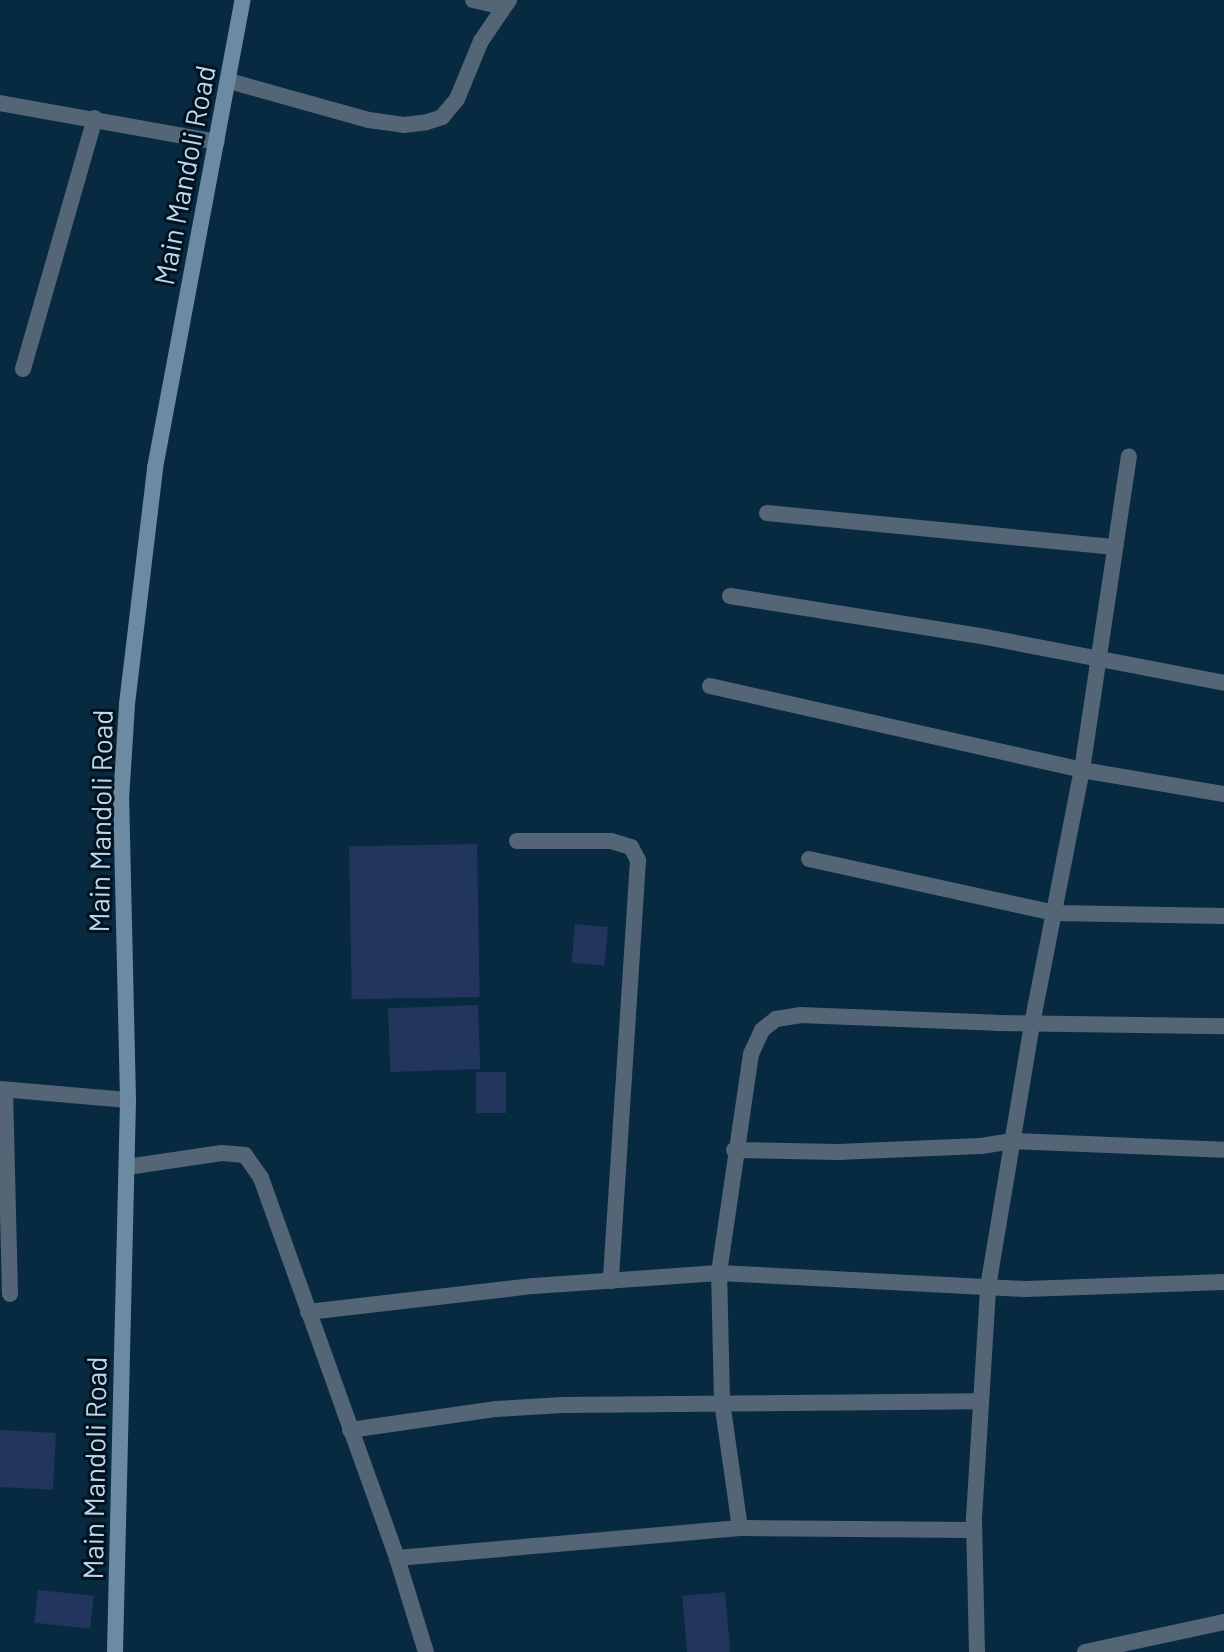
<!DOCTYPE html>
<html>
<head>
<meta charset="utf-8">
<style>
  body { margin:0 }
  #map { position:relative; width:1224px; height:1652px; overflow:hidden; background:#072a41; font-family:Barlow,sans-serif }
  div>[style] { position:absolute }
  .building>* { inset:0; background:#22355c; transform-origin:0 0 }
  .street>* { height:16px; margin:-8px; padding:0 8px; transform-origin:8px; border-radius:8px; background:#546675 }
  .secondary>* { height:16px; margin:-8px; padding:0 8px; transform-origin:8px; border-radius:8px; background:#6c8aa2 }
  span { translate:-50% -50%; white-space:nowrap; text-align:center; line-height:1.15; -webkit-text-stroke:6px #02121f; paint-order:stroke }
  .street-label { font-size:28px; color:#bfd7ea }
</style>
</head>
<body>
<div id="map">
  <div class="building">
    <i style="left:477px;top:844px;width:153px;height:128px;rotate:89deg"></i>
    <i style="left:575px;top:924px;width:33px;height:39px;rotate:5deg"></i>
    <i style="left:478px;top:1005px;width:64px;height:90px;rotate:88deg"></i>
    <i style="left:476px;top:1072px;width:30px;height:41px"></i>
    <i style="left:0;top:1430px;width:56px;height:57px;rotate:3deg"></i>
    <i style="left:38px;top:1590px;width:56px;height:33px;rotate:6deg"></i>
    <i style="left:725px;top:1592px;width:60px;height:43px;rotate:85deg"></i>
  </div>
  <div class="street">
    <i style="left:473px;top:0;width:31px;rotate:13deg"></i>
    <i style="left:229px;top:81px;width:145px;rotate:15.6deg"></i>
    <i style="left:369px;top:120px;width:35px;rotate:8deg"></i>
    <i style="left:404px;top:125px;width:23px;rotate:-7deg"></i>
    <i style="left:427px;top:122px;width:16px;rotate:-18deg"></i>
    <i style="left:442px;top:117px;width:23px;rotate:-50deg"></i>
    <i style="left:457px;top:99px;width:63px;rotate:-67.5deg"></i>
    <i style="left:481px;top:41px;width:50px;rotate:-55.7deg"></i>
    <i style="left:0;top:103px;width:220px;rotate:10.2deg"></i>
    <i style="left:23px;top:369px;width:261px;rotate:-74deg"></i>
    <i style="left:767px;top:513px;width:350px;rotate:5.6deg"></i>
    <i style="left:730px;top:596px;width:259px;rotate:9.1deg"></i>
    <i style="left:986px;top:637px;width:242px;rotate:10.9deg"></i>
    <i style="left:710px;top:686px;width:381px;rotate:12.7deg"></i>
    <i style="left:1082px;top:770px;width:144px;rotate:9.6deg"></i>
    <i style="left:517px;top:841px;width:94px"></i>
    <i style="left:611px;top:841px;width:21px;rotate:17deg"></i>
    <i style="left:631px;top:847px;width:15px;rotate:62deg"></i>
    <i style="left:638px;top:860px;width:422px;rotate:93.7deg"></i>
    <i style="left:809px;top:859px;width:251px;rotate:12.4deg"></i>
    <i style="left:1054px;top:913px;width:170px;rotate:1deg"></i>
    <i style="left:0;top:1089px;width:128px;rotate:4.9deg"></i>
    <i style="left:5px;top:1090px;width:204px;rotate:88.6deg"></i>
    <i style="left:734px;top:1150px;width:104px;rotate:1.1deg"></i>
    <i style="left:838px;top:1152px;width:143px;rotate:-2.4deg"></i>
    <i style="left:981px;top:1146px;width:32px;rotate:-9deg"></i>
    <i style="left:1013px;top:1141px;width:211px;rotate:2.4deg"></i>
    <i style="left:127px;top:1167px;width:96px;rotate:-8.4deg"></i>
    <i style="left:222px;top:1153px;width:23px;rotate:5deg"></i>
    <i style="left:245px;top:1155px;width:28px;rotate:55deg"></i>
    <i style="left:261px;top:1178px;width:404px;rotate:70.3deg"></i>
    <i style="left:397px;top:1558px;width:98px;rotate:72.9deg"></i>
    <i style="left:308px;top:1312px;width:227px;rotate:-6.6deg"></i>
    <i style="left:534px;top:1286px;width:185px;rotate:-4deg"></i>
    <i style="left:719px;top:1273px;width:306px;rotate:3deg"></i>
    <i style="left:1025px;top:1289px;width:199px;rotate:-2deg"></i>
    <i style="left:350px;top:1430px;width:148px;rotate:-8.2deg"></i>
    <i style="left:496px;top:1409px;width:67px;rotate:-3.4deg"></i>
    <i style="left:563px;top:1405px;width:417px;rotate:-0.5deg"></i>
    <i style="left:740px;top:1528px;width:128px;rotate:-98.1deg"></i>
    <i style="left:722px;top:1401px;width:128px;rotate:-91.3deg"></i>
    <i style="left:719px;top:1273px;width:221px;rotate:-81.7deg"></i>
    <i style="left:751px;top:1054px;width:26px;rotate:-65deg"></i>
    <i style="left:762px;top:1030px;width:18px;rotate:-38deg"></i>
    <i style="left:776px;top:1019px;width:24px;rotate:-9deg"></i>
    <i style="left:800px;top:1015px;width:196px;rotate:2.3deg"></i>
    <i style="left:996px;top:1023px;width:228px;rotate:0.8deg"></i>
    <i style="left:397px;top:1558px;width:344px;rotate:-5deg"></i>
    <i style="left:740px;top:1528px;width:234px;rotate:0.5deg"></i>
    <i style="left:977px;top:1652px;width:134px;rotate:-91.3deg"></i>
    <i style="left:974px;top:1518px;width:231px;rotate:-86.5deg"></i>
    <i style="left:988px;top:1287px;width:267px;rotate:-80.5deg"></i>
    <i style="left:1032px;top:1024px;width:259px;rotate:-78.9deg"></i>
    <i style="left:1082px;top:770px;width:317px;rotate:-81.5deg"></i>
    <i style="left:1085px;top:1652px;width:142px;rotate:-12.2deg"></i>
  </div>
  <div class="secondary">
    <i style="left:115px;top:1652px;width:552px;rotate:-88.65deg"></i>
    <i style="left:128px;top:1100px;width:300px;rotate:-91.3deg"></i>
    <i style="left:121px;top:800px;width:96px;rotate:-86.4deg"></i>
    <i style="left:127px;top:704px;width:238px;rotate:-83.2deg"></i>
    <i style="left:155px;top:468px;width:476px;rotate:-79.4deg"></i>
  </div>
  <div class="street-label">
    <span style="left:184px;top:175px;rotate:-79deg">Main Mandoli Road</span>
    <span style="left:100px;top:821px;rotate:-89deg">Main Mandoli Road</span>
    <span style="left:94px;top:1468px;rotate:-89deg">Main Mandoli Road</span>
  </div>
</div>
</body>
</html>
